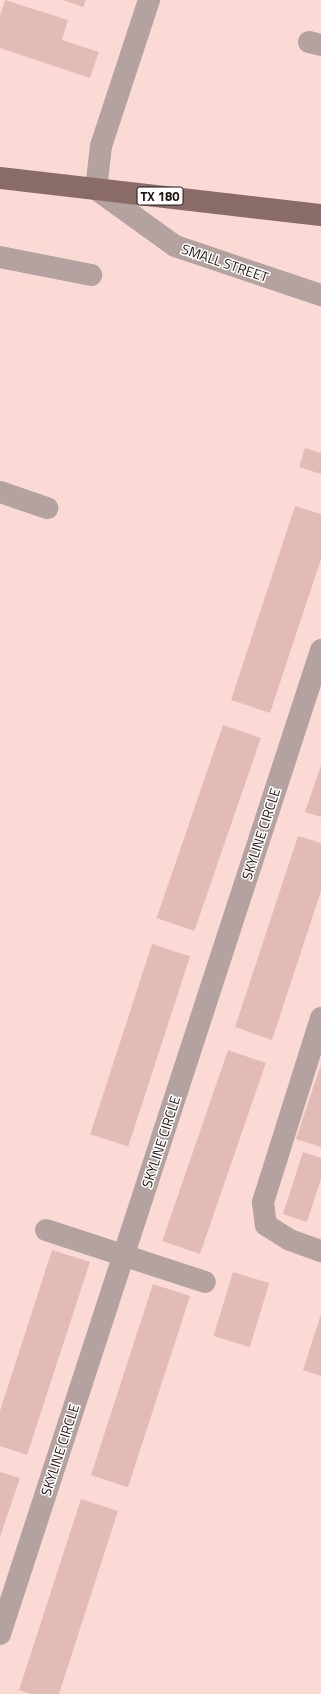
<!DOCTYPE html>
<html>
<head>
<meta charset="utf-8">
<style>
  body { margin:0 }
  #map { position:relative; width:321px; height:1694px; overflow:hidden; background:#fbdad6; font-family:"Titillium Web",sans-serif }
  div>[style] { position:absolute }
  .building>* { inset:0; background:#e2bbb6; transform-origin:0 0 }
  .minor>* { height:22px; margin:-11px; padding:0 11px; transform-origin:11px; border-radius:11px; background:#b3a29f }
  .major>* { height:22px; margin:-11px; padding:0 11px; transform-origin:11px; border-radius:11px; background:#896b67 }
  span { translate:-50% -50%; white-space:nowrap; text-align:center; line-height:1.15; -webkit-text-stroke:3px #fff; paint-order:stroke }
  .shield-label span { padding:1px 3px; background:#fff; border:1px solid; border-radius:3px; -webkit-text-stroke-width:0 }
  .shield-label { font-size:13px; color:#241614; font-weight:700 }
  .street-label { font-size:14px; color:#241614 }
</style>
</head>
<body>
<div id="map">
  <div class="building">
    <i style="clip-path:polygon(5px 0,68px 20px,62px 40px,99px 52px,90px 78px,0 48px,0 16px)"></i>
    <i style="clip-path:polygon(63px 0,86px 0,83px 7px)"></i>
    <i style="clip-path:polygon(305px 448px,321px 453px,321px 474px,299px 467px)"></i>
    <i style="clip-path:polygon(295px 506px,321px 514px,321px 559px,270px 713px,231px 700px)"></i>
    <i style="left:223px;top:725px;width:40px;height:204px;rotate:19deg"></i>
    <i style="clip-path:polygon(321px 765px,321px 817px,305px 812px)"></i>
    <i style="clip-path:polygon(298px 836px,321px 843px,321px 891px,272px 1040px,235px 1027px)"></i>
    <i style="left:152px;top:944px;width:40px;height:200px;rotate:18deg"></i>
    <i style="left:228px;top:1050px;width:40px;height:202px;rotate:19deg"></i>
    <i style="clip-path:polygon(321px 1064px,321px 1147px,296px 1139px)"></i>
    <i style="clip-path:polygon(303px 1152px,321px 1158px,321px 1179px,307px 1222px,283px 1214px)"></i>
    <i style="clip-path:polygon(52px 1250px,90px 1262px,27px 1455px,0 1446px,0 1411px)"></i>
    <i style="left:233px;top:1272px;width:38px;height:67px;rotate:17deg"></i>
    <i style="left:153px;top:1284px;width:39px;height:201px;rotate:18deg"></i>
    <i style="clip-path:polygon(321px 1314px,321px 1376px,303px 1370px)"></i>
    <i style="clip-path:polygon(0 1472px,20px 1478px,0 1537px)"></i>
    <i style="clip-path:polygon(81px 1499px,118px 1511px,59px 1694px,30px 1694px,19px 1690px)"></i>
  </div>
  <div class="minor">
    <i style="left:149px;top:0;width:154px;rotate:108.2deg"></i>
    <i style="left:101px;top:146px;width:43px;rotate:96.6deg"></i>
    <i style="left:96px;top:189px;width:97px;rotate:35.8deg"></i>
    <i style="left:175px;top:246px;width:154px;rotate:18.6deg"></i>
    <i style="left:309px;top:42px;width:12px;rotate:14deg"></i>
    <i style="left:0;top:257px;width:93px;rotate:11.2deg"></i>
    <i style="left:0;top:492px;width:50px;rotate:18.8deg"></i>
    <i style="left:321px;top:1018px;width:193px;rotate:107.5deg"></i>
    <i style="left:263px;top:1202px;width:23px;rotate:83deg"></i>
    <i style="left:266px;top:1225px;width:28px;rotate:32deg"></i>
    <i style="left:290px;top:1240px;width:33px;rotate:20deg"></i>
    <i style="left:46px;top:1230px;width:167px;rotate:18.1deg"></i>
    <i style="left:0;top:1634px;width:1035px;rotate:-71.93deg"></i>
  </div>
  <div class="major">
    <i style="left:0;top:178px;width:323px;rotate:6.6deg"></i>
  </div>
  <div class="shield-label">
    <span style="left:160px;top:196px">TX 180</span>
  </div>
  <div class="street-label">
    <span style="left:225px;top:263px;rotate:19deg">SMALL STREET</span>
    <span style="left:261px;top:834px;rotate:-72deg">SKYLINE CIRCLE</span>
    <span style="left:161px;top:1142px;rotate:-72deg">SKYLINE CIRCLE</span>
    <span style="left:60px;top:1450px;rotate:-72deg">SKYLINE CIRCLE</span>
  </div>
</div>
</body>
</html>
